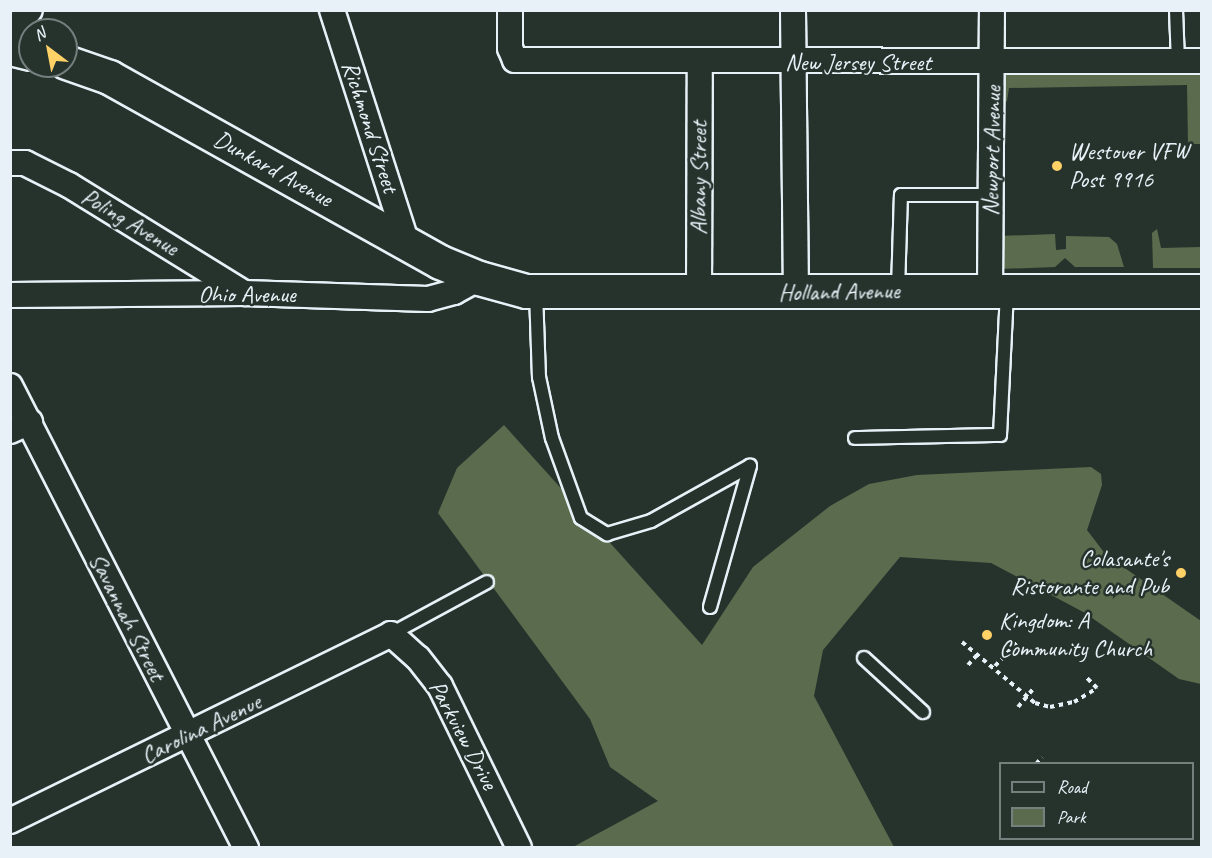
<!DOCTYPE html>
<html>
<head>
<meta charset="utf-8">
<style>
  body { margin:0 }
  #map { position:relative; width:1212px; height:858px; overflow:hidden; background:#26332d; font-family:Caveat,sans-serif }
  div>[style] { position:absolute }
  .green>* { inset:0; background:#5b6c4e }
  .path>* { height:4px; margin-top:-2px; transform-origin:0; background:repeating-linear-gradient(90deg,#e8f1f8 0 4.5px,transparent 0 9px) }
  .roads { filter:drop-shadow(2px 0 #e8f1f8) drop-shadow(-2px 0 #e8f1f8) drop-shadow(0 2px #e8f1f8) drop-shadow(0 -2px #e8f1f8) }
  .service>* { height:12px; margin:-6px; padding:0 6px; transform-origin:6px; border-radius:6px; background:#26332d }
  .minor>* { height:24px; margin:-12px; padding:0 12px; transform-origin:12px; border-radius:12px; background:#26332d }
  .secondary>* { height:33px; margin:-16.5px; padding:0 16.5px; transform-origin:16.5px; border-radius:16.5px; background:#26332d }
  .dots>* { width:16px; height:16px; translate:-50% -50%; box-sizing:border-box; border:3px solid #26332d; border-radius:50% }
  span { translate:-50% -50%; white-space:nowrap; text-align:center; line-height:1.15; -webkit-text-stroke:5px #26332d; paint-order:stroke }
  .street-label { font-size:24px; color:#e8f1f8 }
  .poi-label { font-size:24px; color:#e8f1f8 }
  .left { translate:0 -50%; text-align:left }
  .right { translate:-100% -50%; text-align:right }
  .frame { position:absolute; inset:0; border:12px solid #e8f1f8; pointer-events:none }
  .legend { position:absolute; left:999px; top:762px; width:195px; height:78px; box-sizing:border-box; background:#26332d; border:2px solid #747f7e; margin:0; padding:8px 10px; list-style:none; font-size:18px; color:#e8f1f8 }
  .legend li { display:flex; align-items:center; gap:12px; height:30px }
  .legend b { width:30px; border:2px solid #747f7e }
  .north { position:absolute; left:18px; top:18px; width:60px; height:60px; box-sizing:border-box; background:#26332d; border:2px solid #747f7e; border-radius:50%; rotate:328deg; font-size:16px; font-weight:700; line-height:24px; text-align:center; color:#e8f1f8 }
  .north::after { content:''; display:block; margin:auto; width:21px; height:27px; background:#ffd166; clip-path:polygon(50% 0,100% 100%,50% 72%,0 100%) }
</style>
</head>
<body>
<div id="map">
  <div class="green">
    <i style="clip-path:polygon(1201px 71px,1201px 144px,1188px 144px,1187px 85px,1009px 88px,1007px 101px,1001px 105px,1002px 76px,1008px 72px)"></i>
    <i style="clip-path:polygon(1157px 229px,1161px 248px,1201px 247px,1201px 268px,1153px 268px,1152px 233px)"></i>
    <i style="clip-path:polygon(1055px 234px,1056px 250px,1066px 249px,1066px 236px,1109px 237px,1117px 244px,1124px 267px,1075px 267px,1065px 258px,1055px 267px,999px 269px,999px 236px)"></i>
    <i style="clip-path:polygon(504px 425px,702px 645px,753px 567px,830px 506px,869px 484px,917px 475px,1091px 467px,1101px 474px,1102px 485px,1087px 530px,1106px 555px,1201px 621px,1201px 684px,1179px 679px,1085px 613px,991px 563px,900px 557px,823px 650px,814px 696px,894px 847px,573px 847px,658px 801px,610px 767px,590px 719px,438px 513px,457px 468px)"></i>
  </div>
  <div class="path">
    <i style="left:962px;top:642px;width:95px;rotate:39.9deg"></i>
    <i style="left:1035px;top:703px;width:16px;rotate:15deg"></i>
    <i style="left:1050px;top:707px;width:25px;rotate:-12deg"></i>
    <i style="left:1074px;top:702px;width:27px;rotate:-31deg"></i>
    <i style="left:1097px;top:688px;width:14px;rotate:-135deg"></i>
    <i style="left:968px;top:665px;width:15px;rotate:-48deg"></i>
    <i style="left:995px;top:666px;width:35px;rotate:-47deg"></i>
    <i style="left:1018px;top:707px;width:23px;rotate:-50deg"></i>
    <i style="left:1036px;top:764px;width:9px;rotate:-49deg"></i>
  </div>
  <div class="roads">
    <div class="service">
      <i style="left:1176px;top:10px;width:51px;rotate:87.8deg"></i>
      <i style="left:898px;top:289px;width:94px;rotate:-88.2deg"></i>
      <i style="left:901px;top:195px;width:91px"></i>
      <i style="left:536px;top:292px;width:85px;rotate:88deg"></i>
      <i style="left:539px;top:377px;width:62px;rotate:78deg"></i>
      <i style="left:552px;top:438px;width:85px;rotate:70.1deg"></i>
      <i style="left:581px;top:518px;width:31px;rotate:32deg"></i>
      <i style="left:607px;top:534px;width:46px;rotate:-16.5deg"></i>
      <i style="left:651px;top:521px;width:113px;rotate:-29.1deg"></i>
      <i style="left:855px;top:438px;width:145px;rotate:-1.2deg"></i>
      <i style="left:1000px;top:435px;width:142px;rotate:-87.2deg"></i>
      <i style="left:710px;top:607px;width:147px;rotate:-74.2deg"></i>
      <i style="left:391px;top:634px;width:109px;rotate:-28.4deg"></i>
      <i style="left:864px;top:658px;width:80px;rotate:42.5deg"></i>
    </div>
    <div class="minor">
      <i style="left:332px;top:10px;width:246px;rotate:72.2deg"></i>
      <i style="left:510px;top:10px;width:38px;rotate:90deg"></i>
      <i style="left:510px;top:48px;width:13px;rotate:67deg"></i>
      <i style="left:515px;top:60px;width:687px;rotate:0.08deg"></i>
      <i style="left:793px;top:10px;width:283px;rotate:89.4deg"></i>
      <i style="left:10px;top:33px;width:30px;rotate:-49deg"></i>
      <i style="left:10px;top:163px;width:15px"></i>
      <i style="left:25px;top:163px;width:49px;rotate:26.6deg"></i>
      <i style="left:69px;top:185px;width:206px;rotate:31.7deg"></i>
      <i style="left:990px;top:291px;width:281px;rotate:-89.6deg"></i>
      <i style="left:699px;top:293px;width:230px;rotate:-89.8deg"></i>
      <i style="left:10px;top:295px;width:234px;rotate:-0.5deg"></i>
      <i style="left:244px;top:293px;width:184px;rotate:1.9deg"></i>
      <i style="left:428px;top:299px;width:27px;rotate:-15deg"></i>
      <i style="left:454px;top:292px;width:29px;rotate:-29deg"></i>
      <i style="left:10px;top:386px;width:519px;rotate:62.94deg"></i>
      <i style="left:10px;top:431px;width:22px;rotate:-24deg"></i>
      <i style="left:10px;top:821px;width:424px;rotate:-26.1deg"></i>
      <i style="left:391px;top:634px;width:36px;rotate:42deg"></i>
      <i style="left:418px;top:658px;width:36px;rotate:52deg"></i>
      <i style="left:440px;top:686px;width:180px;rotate:64deg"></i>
    </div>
    <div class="secondary">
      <i style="left:10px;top:48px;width:21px;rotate:14deg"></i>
      <i style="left:66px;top:62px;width:46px;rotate:19.2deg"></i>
      <i style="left:109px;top:77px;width:379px;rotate:29.2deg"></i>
      <i style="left:440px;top:262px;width:42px;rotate:22.3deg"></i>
      <i style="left:479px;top:278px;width:49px;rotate:15.5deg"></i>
      <i style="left:526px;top:291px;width:676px"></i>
    </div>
  </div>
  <div class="dots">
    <i style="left:1057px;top:166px;background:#ffd166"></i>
    <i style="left:1181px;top:573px;background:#ffd166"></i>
    <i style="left:987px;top:635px;background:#ffd166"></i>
  </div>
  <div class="street-label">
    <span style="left:858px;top:63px">New Jersey Street</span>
    <span style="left:370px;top:127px;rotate:72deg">Richmond Street</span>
    <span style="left:992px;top:151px;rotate:-89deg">Newport Avenue</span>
    <span style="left:273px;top:169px;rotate:29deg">Dunkard Avenue</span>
    <span style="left:699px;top:178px;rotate:-90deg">Albany Street</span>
    <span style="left:130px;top:222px;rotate:31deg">Poling Avenue</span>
    <span style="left:839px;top:292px;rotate:-1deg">Holland Avenue</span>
    <span style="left:247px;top:295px">Ohio Avenue</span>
    <span style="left:127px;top:617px;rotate:63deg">Savannah Street</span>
    <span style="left:201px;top:729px;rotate:-26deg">Carolina Avenue</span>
    <span style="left:463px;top:735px;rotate:62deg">Parkview Drive</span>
  </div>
  <div class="poi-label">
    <span class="left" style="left:1069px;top:166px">Westover VFW<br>Post 9916</span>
    <span class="right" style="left:1169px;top:573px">Colasante's<br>Ristorante and Pub</span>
    <span class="left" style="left:999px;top:635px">Kingdom: A<br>Community Church</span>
  </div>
  <div class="frame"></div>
  <ul class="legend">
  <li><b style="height:8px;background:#26332d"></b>Road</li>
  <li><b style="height:16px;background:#5b6c4e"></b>Park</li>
  </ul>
  <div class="north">N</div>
</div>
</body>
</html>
